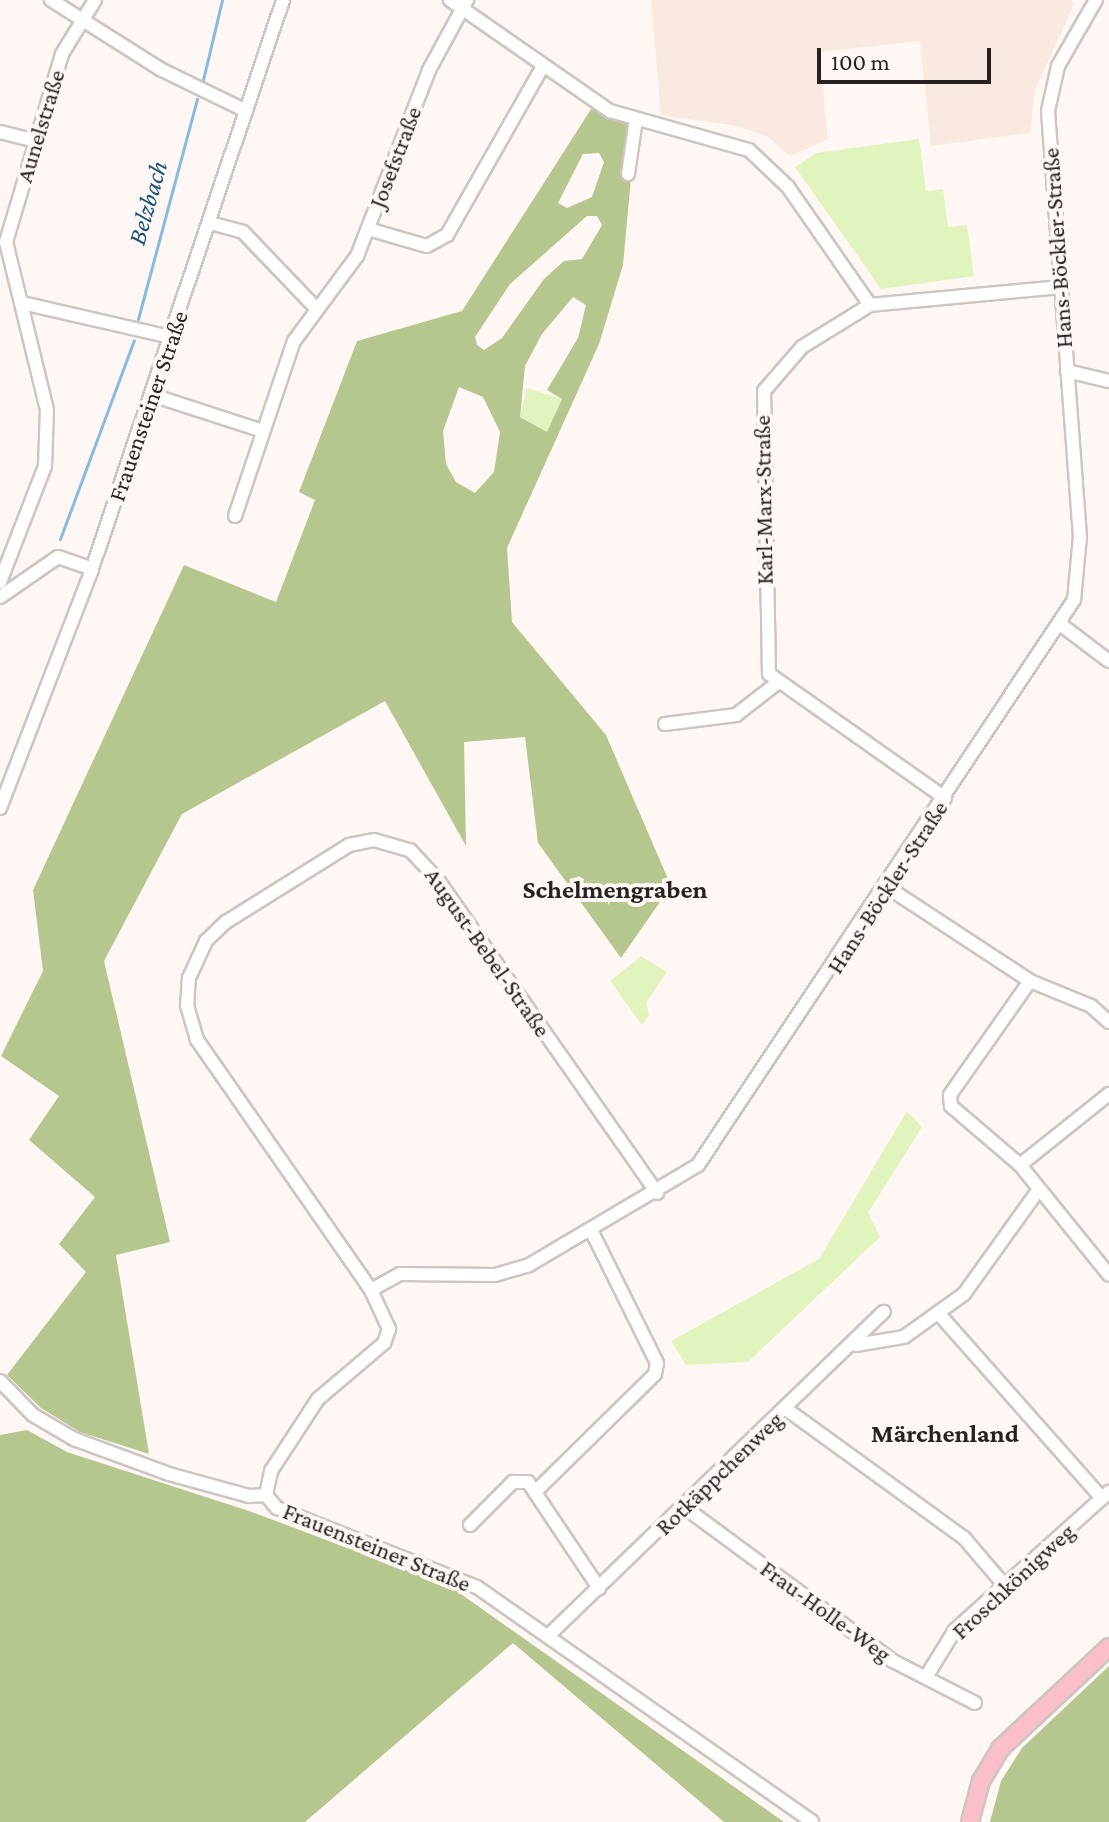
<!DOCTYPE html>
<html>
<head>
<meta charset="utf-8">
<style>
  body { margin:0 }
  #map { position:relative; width:1109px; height:1822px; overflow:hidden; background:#fef7f4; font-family:"Crimson Pro",serif }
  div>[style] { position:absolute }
  .built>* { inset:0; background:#f9e9e0 }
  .green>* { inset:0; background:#e2f4be }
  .forest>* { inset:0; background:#b5c78f }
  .stream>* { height:3px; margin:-1.5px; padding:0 1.5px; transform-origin:1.5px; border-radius:1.5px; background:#87bce1 }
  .roads { filter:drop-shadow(2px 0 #cec5c1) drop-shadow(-2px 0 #cec5c1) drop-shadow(0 2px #cec5c1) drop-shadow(0 -2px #cec5c1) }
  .minor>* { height:12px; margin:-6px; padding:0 6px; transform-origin:6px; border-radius:6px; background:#fff }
  .major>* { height:16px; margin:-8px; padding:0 8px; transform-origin:8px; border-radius:8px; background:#fabfca }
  span { translate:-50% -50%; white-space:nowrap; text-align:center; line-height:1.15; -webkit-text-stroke:8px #fef7f4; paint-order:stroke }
  .street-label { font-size:24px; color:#252220 }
  .water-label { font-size:26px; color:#155478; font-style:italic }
  .neighbourhood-label { font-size:26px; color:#252220; font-weight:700 }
  .scale { position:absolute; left:817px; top:48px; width:174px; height:36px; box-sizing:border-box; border:4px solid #252220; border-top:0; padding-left:10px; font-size:24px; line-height:28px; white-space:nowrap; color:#252220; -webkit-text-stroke:6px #fef7f4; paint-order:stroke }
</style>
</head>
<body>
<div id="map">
  <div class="built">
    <i style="clip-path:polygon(651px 0,1071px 0,1074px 4px,1035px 90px,1030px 133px,931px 146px,920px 41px,819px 52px,828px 139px,790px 156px,768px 137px,737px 126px,661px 115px)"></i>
  </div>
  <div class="green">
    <i style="clip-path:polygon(919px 139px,926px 191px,943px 189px,948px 227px,967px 225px,974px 276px,881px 289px,795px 167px,816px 153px)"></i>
    <i style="clip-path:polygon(527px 388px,562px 399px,547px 433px,520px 416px)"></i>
    <i style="clip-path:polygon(641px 956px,667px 972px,646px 1003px,649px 1015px,642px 1025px,610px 981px)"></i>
    <i style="clip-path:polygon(907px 1111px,922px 1127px,868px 1213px,880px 1237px,748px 1362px,686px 1365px,671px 1341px,819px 1259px)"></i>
  </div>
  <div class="forest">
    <i style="clip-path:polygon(evenodd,593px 106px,636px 124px,623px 265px,599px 344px,507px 548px,512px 622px,606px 735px,671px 886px,621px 958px,538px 843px,525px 737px,464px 742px,466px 846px,385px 701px,182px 814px,104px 961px,170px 1242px,116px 1255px,149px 1454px,80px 1432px,41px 1408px,7px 1375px,86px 1272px,59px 1244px,95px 1197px,29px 1140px,59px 1096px,1px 1056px,43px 971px,33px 890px,184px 565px,276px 602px,315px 500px,299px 492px,357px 341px,462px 311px,593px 106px,599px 153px,604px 162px,592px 197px,567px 208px,558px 203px,583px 154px,599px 153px,593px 106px,587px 216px,597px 216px,602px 225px,582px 259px,564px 261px,544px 279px,502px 338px,484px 350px,477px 345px,475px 337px,510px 284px,587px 216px,593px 106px,573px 297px,586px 305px,578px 338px,547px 390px,562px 399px,547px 432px,520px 417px,525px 366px,542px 334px,573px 297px,593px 106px,459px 387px,483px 397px,500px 432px,494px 472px,475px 493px,456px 482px,446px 464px,443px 431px,459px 387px)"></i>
    <i style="clip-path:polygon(27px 1430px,67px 1452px,252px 1512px,451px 1587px,784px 1822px,724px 1822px,513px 1643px,305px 1822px,0 1822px,0 1435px)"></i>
    <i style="clip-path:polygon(1109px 1666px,1109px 1822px,990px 1822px,1001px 1781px,1022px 1748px)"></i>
  </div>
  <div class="stream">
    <i style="left:202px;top:84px;width:86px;rotate:-76.6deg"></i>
    <i style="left:138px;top:319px;width:228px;rotate:-75deg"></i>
    <i style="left:60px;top:539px;width:212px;rotate:-69.6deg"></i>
  </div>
  <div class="roads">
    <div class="minor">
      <i style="left:51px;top:0;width:129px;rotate:32.3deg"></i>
      <i style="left:160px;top:69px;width:96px;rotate:26deg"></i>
      <i style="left:450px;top:0;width:195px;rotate:34.8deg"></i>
      <i style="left:610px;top:111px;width:144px;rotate:15.7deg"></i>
      <i style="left:749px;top:150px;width:54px;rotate:43.5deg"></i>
      <i style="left:788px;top:187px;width:144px;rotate:55.2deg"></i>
      <i style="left:0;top:132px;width:37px;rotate:14deg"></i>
      <i style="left:628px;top:174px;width:56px;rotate:-81.7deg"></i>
      <i style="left:210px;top:223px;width:34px;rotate:15deg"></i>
      <i style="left:243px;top:232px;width:105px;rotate:46.2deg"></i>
      <i style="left:368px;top:229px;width:61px;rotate:16.1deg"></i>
      <i style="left:427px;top:246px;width:23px;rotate:-29deg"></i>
      <i style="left:447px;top:235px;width:194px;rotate:-60.4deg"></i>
      <i style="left:22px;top:303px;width:153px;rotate:12.9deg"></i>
      <i style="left:1067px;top:371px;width:43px;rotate:13.4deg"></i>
      <i style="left:152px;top:395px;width:117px;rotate:18deg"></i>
      <i style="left:235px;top:516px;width:185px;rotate:-71.4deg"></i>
      <i style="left:294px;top:341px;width:106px;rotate:-53.5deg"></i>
      <i style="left:357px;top:256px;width:199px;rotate:-68.8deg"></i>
      <i style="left:429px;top:70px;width:80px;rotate:-61.5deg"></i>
      <i style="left:0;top:582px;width:124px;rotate:-68.8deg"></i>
      <i style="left:45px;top:466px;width:56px;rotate:-88deg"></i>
      <i style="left:47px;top:410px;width:173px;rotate:-103.7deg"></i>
      <i style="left:6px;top:242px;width:196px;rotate:-73.4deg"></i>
      <i style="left:62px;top:54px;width:63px;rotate:-58.6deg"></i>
      <i style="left:0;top:597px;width:70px;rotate:-34.6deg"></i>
      <i style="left:58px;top:557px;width:36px;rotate:19deg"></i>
      <i style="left:1060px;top:624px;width:61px;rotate:37.1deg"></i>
      <i style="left:665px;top:724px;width:72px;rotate:-7.2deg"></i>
      <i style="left:736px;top:715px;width:51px;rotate:-37.8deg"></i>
      <i style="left:945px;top:798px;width:215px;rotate:-144.8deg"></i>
      <i style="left:769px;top:674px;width:283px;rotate:-91deg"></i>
      <i style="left:764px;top:391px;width:58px;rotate:-49.2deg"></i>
      <i style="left:802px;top:347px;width:80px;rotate:-31.7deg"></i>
      <i style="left:870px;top:305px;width:191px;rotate:-5.4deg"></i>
      <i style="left:0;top:808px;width:256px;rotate:-68.9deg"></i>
      <i style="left:92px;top:569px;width:600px;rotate:-71.44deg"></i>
      <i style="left:887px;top:887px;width:171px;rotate:33.3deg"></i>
      <i style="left:1030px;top:981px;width:139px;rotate:125.1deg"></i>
      <i style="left:950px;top:1095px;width:11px;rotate:85deg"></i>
      <i style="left:951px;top:1106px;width:91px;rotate:40.5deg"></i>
      <i style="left:1020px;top:1165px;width:141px;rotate:51deg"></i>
      <i style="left:1030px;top:981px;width:66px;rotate:22.3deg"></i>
      <i style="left:1091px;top:1006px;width:24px;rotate:42deg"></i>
      <i style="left:1020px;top:1165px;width:114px;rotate:-38.6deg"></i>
      <i style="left:371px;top:1290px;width:33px;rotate:-29deg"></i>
      <i style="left:400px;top:1274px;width:95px;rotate:0.6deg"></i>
      <i style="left:495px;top:1275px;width:35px;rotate:-16deg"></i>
      <i style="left:529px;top:1265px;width:196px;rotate:-30.6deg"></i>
      <i style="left:698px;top:1165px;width:679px;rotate:-56.36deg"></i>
      <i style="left:1074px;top:600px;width:63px;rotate:-84.6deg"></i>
      <i style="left:1080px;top:537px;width:427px;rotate:-94.3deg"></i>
      <i style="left:1048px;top:111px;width:46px;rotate:-77.5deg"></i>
      <i style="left:1058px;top:66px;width:76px;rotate:-60.1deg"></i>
      <i style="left:939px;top:1314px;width:246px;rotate:48.5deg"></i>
      <i style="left:856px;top:1345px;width:49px;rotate:-9.5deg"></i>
      <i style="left:904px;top:1337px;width:74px;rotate:-35.6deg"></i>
      <i style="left:964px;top:1294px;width:125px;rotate:-54.4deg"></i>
      <i style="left:0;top:1381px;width:47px;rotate:45.9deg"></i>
      <i style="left:33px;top:1415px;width:48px;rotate:30.3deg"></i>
      <i style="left:74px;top:1439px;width:101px;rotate:20.2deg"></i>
      <i style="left:169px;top:1474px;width:83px;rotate:15.4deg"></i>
      <i style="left:249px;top:1496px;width:17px;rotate:-3deg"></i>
      <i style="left:786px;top:1409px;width:220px;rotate:35.9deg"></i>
      <i style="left:964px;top:1538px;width:63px;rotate:49.5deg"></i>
      <i style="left:536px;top:1491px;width:167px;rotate:-44.5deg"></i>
      <i style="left:655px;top:1374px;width:11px;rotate:-80deg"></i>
      <i style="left:657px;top:1363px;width:148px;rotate:-116.4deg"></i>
      <i style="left:266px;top:1495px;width:25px;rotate:-78deg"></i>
      <i style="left:271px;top:1471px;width:86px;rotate:-56.9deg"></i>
      <i style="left:318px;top:1399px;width:87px;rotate:-40.3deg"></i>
      <i style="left:384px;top:1343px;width:15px;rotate:-70deg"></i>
      <i style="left:389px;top:1329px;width:43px;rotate:-114.8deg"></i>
      <i style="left:371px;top:1290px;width:305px;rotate:-124.8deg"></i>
      <i style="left:197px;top:1040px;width:35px;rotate:-106deg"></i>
      <i style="left:187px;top:1006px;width:28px;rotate:-86deg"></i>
      <i style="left:189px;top:978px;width:41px;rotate:-65.3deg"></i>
      <i style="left:206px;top:941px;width:28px;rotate:-44deg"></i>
      <i style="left:226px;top:922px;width:145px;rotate:-32deg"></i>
      <i style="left:349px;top:845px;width:25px;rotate:-11deg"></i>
      <i style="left:374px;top:840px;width:37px;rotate:16deg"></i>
      <i style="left:410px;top:850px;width:41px;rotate:47deg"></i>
      <i style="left:438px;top:880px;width:382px;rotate:55deg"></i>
      <i style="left:266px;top:1495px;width:17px;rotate:50deg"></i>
      <i style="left:277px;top:1508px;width:215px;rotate:21.6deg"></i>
      <i style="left:477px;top:1587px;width:409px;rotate:35deg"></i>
      <i style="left:684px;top:1507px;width:260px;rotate:36.4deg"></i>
      <i style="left:893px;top:1661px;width:92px;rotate:27.1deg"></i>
      <i style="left:470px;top:1525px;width:61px;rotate:-45deg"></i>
      <i style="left:513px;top:1482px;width:15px"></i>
      <i style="left:528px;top:1482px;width:128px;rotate:56.2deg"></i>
      <i style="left:550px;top:1634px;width:464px;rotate:-44deg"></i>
      <i style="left:926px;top:1677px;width:55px;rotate:-58.3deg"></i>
      <i style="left:955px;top:1630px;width:207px;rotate:-41.9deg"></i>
    </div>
    <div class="major">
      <i style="left:970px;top:1822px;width:42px;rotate:-75deg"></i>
      <i style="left:981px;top:1781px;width:37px;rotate:-59deg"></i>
      <i style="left:1000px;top:1749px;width:149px;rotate:-43.1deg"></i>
    </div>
  </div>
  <div class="street-label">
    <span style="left:40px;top:126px;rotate:-73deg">Aunelstraße</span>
    <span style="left:395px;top:157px;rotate:-69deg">Josefstraße</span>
    <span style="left:1057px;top:248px;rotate:-94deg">Hans-Böckler-Straße</span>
    <span style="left:148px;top:406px;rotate:-71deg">Frauensteiner Straße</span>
    <span style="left:763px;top:500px;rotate:-91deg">Karl-Marx-Straße</span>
    <span style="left:887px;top:887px;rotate:-57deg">Hans-Böckler-Straße</span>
    <span style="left:488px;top:952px;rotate:55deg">August-Bebel-Straße</span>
    <span style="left:719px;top:1473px;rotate:-44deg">Rotkäppchenweg</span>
    <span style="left:377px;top:1547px;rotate:22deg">Frauensteiner Straße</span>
    <span style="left:1013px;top:1581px;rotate:-43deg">Froschkönigweg</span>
    <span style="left:826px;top:1611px;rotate:36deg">Frau-Holle-Weg</span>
  </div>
  <div class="water-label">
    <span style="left:148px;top:203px;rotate:-74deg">Belzbach</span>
  </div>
  <div class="neighbourhood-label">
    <span style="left:615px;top:890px">Schelmengraben</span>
    <span style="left:945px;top:1434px">Märchenland</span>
  </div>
  <div class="scale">100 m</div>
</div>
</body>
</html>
